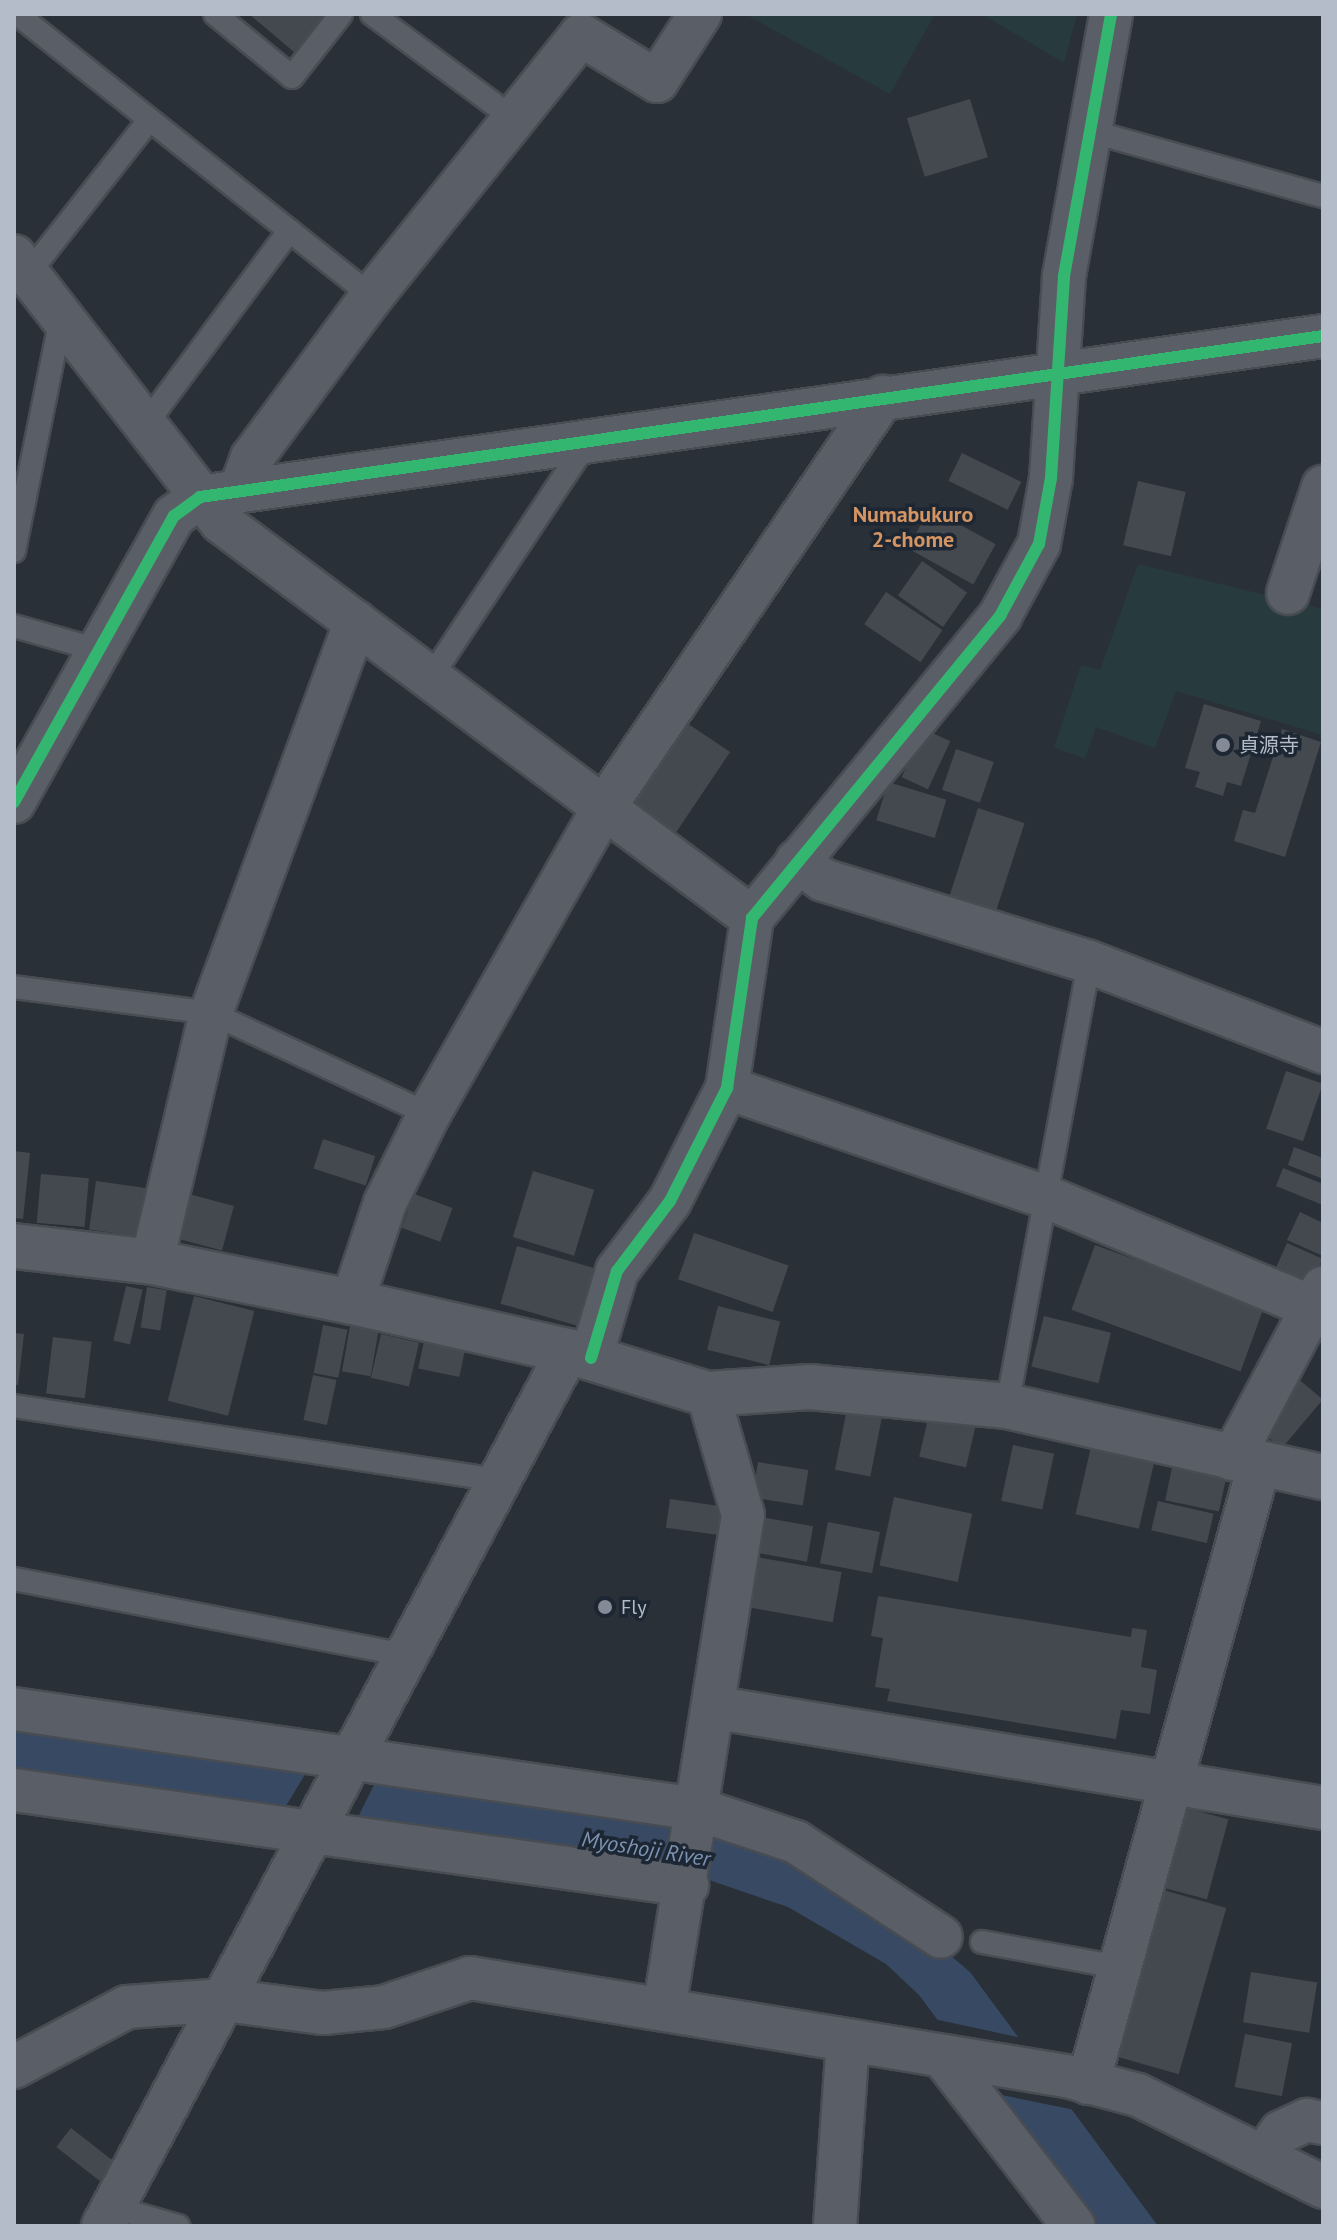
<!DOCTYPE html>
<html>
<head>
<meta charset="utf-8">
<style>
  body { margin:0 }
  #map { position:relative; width:1337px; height:2240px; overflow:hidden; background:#2a3038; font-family:"PT Sans","Noto Sans JP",sans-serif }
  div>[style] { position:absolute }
  .green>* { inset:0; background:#273a3e }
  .water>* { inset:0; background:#384963 }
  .pier>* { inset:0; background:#2a3038 }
  .building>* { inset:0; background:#444950; transform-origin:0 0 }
  .roads { filter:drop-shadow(2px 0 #484c53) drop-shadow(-2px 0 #484c53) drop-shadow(0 2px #484c53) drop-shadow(0 -2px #484c53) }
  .service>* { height:22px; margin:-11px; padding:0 11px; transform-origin:11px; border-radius:11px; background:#5a5e66 }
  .minor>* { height:42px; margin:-21px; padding:0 21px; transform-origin:21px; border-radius:21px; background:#5a5e66 }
  .tertiary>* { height:44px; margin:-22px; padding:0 22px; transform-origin:22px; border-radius:22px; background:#5a5e66 }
  .cycleway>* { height:12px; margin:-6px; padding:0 6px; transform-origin:6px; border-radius:6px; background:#33b770 }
  .dots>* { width:22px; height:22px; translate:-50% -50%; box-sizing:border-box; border:4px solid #1d2633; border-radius:50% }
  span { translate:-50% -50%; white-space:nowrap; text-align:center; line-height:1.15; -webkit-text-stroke:7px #1d2633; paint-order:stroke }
  .poi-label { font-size:20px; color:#b4bcc9 }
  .left { translate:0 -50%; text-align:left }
  .neighbourhood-label { font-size:22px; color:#d59563; font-weight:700 }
  .water-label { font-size:22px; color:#7c92b1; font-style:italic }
  .frame { position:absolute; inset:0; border:16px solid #b4bcc9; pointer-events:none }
</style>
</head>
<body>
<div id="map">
  <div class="green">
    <i style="clip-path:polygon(745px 14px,935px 14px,890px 94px)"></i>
    <i style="clip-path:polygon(982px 14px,1077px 14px,1064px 63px)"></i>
    <i style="clip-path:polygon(1138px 564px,1323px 609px,1323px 735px,1176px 691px,1155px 748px,1096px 727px,1085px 758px,1054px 748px,1081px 665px,1100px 670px)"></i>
  </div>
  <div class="water">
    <i style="clip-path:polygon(14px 1723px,727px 1826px,931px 1939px,970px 1972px,1158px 2226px,1091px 2226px,919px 1995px,886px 1964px,788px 1907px,662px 1864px,14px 1772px)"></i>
  </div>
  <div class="pier">
    <i style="clip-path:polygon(312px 1763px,380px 1773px,354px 1825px,281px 1814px)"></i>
    <i style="clip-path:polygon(934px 2019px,1022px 2038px,1080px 2111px,992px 2093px)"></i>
  </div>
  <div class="building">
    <i style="clip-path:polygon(249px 14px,325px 14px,294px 52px)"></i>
    <i style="left:970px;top:99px;width:61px;height:66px;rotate:73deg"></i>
    <i style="left:962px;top:453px;width:66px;height:31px;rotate:26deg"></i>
    <i style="left:1138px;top:481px;width:49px;height:66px;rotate:13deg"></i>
    <i style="left:930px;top:508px;width:75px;height:46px;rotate:29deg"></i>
    <i style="left:922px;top:561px;width:55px;height:42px;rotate:35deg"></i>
    <i style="left:886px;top:592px;width:68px;height:39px;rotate:34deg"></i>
    <i style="clip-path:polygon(1204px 704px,1261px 721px,1241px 786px,1227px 782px,1223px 796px,1195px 787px,1200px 772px,1185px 768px)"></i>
    <i style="left:687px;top:723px;width:52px;height:99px;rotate:34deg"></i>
    <i style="left:924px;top:729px;width:29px;height:53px;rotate:25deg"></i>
    <i style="clip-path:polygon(1282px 729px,1321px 742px,1285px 857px,1234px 841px,1243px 810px,1255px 813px)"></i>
    <i style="left:956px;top:749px;width:40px;height:43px;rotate:19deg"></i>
    <i style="left:888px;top:782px;width:61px;height:40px;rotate:17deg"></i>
    <i style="left:978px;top:808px;width:49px;height:94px;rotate:18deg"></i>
    <i style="left:1286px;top:1071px;width:39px;height:61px;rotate:19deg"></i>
    <i style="left:323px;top:1139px;width:55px;height:31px;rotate:18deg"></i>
    <i style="clip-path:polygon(1294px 1147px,1323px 1158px,1323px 1179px,1288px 1165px)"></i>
    <i style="clip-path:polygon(14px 1151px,30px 1153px,23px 1219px,14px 1218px)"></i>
    <i style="clip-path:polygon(1283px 1168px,1323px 1184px,1323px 1205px,1276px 1186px)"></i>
    <i style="left:533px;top:1171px;width:64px;height:69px;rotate:17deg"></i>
    <i style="left:41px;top:1174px;width:48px;height:49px;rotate:5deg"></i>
    <i style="left:96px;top:1181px;width:50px;height:49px;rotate:8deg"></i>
    <i style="left:174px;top:1190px;width:62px;height:46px;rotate:15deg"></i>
    <i style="left:414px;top:1194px;width:41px;height:36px;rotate:20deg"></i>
    <i style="clip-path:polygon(1300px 1212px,1323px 1223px,1323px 1256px,1287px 1240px)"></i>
    <i style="left:694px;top:1233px;width:100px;height:49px;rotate:19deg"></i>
    <i style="left:1287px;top:1243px;width:39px;height:33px;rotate:24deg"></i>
    <i style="left:1095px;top:1245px;width:180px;height:69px;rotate:20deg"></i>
    <i style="left:517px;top:1246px;width:82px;height:60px;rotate:16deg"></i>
    <i style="left:126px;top:1286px;width:17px;height:56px;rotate:13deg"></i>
    <i style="left:147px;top:1287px;width:20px;height:41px;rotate:9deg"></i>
    <i style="left:194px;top:1296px;width:62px;height:108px;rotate:14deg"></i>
    <i style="left:718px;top:1306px;width:64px;height:45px;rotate:14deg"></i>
    <i style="left:1044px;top:1316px;width:69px;height:52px;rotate:14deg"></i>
    <i style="left:323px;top:1325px;width:25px;height:49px;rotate:11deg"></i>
    <i style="left:350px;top:1326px;width:29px;height:46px;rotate:10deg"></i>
    <i style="clip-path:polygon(14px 1333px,24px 1334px,18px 1385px,14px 1385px)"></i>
    <i style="left:381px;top:1334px;width:39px;height:45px;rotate:13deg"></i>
    <i style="left:53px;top:1337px;width:39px;height:57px;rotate:7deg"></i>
    <i style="left:424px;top:1341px;width:42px;height:28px;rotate:12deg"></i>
    <i style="left:313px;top:1375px;width:24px;height:46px;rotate:12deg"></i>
    <i style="left:1296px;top:1377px;width:35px;height:64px;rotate:40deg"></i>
    <i style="left:848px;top:1403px;width:36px;height:68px;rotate:11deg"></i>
    <i style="left:930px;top:1410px;width:48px;height:48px;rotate:13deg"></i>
    <i style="left:1013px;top:1445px;width:42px;height:57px;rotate:12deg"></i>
    <i style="left:1091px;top:1447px;width:65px;height:69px;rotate:13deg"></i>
    <i style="left:758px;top:1462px;width:51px;height:36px;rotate:9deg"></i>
    <i style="left:1173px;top:1463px;width:55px;height:38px;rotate:12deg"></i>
    <i style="left:894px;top:1497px;width:80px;height:70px;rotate:12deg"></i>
    <i style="left:670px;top:1499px;width:55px;height:29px;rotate:8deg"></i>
    <i style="left:1158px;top:1501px;width:57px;height:30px;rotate:13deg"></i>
    <i style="left:761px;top:1517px;width:53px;height:36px;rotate:10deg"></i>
    <i style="left:828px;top:1522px;width:53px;height:42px;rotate:11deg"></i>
    <i style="left:751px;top:1556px;width:92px;height:51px;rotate:10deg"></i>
    <i style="clip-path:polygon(878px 1596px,1131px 1637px,1132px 1628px,1147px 1630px,1141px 1667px,1157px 1670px,1150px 1714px,1121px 1710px,1116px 1739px,887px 1701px,890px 1689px,875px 1687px,883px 1638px,871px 1636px)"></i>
    <i style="left:1183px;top:1807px;width:47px;height:83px;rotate:15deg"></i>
    <i style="left:1160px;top:1889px;width:69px;height:173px;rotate:16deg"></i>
    <i style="left:1251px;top:1972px;width:67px;height:51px;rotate:9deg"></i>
    <i style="left:1245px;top:2034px;width:48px;height:54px;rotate:11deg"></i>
    <i style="left:71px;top:2128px;width:55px;height:24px;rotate:38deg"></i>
  </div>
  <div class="roads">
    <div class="service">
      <i style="left:17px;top:14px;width:453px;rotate:38.5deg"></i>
      <i style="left:215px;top:14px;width:99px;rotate:39.3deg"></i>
      <i style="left:292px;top:77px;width:80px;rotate:-52.1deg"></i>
      <i style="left:372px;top:14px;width:178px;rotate:36.5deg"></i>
      <i style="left:1090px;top:131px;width:242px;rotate:15.6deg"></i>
      <i style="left:28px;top:274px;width:196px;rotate:-51.8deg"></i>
      <i style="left:145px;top:425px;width:242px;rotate:-53.4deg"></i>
      <i style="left:14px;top:551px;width:239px;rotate:-78.6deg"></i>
      <i style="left:14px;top:626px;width:87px;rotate:15.9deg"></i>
      <i style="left:431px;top:677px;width:282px;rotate:-56.4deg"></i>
      <i style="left:14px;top:987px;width:199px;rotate:7.5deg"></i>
      <i style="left:211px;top:1013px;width:240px;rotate:24.9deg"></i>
      <i style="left:14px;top:1406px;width:490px;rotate:8.7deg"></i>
      <i style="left:1007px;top:1406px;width:452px;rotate:-79.5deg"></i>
      <i style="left:14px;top:1579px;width:398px;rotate:11deg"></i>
      <i style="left:982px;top:1942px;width:138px;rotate:10.4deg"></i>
      <i style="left:112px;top:2207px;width:69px;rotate:16.1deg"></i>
    </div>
    <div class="minor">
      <i style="left:14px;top:256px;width:337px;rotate:52.1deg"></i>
      <i style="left:221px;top:522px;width:662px;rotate:36.71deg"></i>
      <i style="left:242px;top:485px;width:29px;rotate:-70deg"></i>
      <i style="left:252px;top:458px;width:202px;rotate:-53.5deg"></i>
      <i style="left:372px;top:296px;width:334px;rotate:-51.3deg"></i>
      <i style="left:581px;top:35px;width:89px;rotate:31.2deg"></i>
      <i style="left:657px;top:81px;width:80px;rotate:-57.3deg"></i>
      <i style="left:1288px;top:593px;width:112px;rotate:-71.7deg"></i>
      <i style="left:14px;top:802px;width:328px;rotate:-60.8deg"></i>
      <i style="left:174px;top:516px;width:32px;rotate:-36deg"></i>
      <i style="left:200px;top:497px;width:1134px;rotate:-8.16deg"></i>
      <i style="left:797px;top:861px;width:32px;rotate:36deg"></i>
      <i style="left:823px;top:880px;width:278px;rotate:17.1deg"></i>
      <i style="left:1089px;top:962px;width:251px;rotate:21deg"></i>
      <i style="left:727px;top:1088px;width:337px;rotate:18.9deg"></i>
      <i style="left:1046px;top:1197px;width:290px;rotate:22.5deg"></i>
      <i style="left:152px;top:1262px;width:256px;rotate:-76.7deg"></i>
      <i style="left:211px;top:1013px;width:417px;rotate:-69.7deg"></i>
      <i style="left:352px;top:1302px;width:104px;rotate:-71.6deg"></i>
      <i style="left:385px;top:1203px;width:99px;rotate:-63.7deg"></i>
      <i style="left:429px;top:1114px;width:355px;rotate:-60.3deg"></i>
      <i style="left:605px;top:806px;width:495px;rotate:-55.8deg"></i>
      <i style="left:591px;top:1358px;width:91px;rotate:-73.4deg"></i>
      <i style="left:617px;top:1271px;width:88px;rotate:-52.9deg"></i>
      <i style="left:670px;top:1201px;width:127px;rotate:-63.2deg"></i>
      <i style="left:727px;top:1088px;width:172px;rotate:-81.6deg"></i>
      <i style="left:752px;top:918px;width:391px;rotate:-50.6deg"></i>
      <i style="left:1000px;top:616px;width:82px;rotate:-61.6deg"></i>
      <i style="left:1039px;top:544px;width:67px;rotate:-79.7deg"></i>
      <i style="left:1051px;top:478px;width:202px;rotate:-86.3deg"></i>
      <i style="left:1064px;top:276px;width:266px;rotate:-79.8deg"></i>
      <i style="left:1232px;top:1459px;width:194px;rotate:-62deg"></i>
      <i style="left:718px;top:1708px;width:613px;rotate:9.39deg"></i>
      <i style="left:14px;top:1709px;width:690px;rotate:8.33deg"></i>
      <i style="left:697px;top:1809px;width:104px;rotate:18.4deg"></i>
      <i style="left:796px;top:1842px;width:173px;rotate:33.2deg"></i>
      <i style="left:14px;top:1790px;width:680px;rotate:8.03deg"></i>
      <i style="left:664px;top:2010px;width:501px;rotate:-80.93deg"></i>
      <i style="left:743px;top:1515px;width:126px;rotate:-106.1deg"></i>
      <i style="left:944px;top:2058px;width:212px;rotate:52.3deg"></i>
      <i style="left:14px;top:2067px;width:128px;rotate:-28deg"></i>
      <i style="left:127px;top:2007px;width:98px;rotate:-4.1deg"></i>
      <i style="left:225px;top:2000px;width:99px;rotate:7.6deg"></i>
      <i style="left:323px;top:2013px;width:61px;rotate:-5.6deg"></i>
      <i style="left:384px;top:2007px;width:91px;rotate:-18.6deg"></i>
      <i style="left:470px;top:1978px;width:604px;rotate:9.34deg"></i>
      <i style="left:1066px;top:2076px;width:74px;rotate:14.8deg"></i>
      <i style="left:1138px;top:2095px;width:207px;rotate:26.4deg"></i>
      <i style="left:1088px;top:2083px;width:641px;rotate:-74.53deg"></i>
      <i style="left:1264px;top:2156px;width:29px;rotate:-55deg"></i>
      <i style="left:1281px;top:2132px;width:29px;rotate:-25deg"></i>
      <i style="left:1307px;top:2120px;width:16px;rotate:11deg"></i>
      <i style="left:103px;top:2226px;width:991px;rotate:-62.01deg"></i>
      <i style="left:835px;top:2226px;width:186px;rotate:-86deg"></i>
    </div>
    <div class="tertiary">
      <i style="left:14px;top:1246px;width:139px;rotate:6.6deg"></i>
      <i style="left:152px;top:1262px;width:204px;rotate:11.3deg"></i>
      <i style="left:352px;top:1302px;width:221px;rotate:12.8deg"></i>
      <i style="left:568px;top:1351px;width:146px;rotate:17.1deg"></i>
      <i style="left:708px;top:1394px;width:102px;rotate:-3.9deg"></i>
      <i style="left:810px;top:1387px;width:198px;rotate:5.5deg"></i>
      <i style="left:1007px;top:1406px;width:324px;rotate:12.7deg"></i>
    </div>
  </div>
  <div class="cycleway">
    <i style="left:14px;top:802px;width:328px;rotate:-60.8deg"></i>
    <i style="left:174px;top:516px;width:32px;rotate:-36deg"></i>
    <i style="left:200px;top:497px;width:1134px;rotate:-8.16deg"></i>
    <i style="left:591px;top:1358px;width:91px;rotate:-73.4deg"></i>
    <i style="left:617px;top:1271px;width:88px;rotate:-52.9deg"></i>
    <i style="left:670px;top:1201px;width:127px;rotate:-63.2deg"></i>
    <i style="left:727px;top:1088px;width:172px;rotate:-81.6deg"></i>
    <i style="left:752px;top:918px;width:391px;rotate:-50.6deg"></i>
    <i style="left:1000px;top:616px;width:82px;rotate:-61.6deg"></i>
    <i style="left:1039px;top:544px;width:67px;rotate:-79.7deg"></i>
    <i style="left:1051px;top:478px;width:202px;rotate:-86.3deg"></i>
    <i style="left:1064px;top:276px;width:266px;rotate:-79.8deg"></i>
  </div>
  <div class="dots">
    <i style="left:1223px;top:745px;background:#848b96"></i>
    <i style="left:605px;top:1607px;background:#848b96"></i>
  </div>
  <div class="poi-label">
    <span class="left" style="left:1239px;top:745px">貞源寺</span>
    <span class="left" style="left:621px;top:1607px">Fly</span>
  </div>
  <div class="neighbourhood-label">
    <span style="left:913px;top:527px">Numabukuro<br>2-chome</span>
  </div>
  <div class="water-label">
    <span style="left:646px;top:1849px;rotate:9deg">Myoshoji River</span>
  </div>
  <div class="frame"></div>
</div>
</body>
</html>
